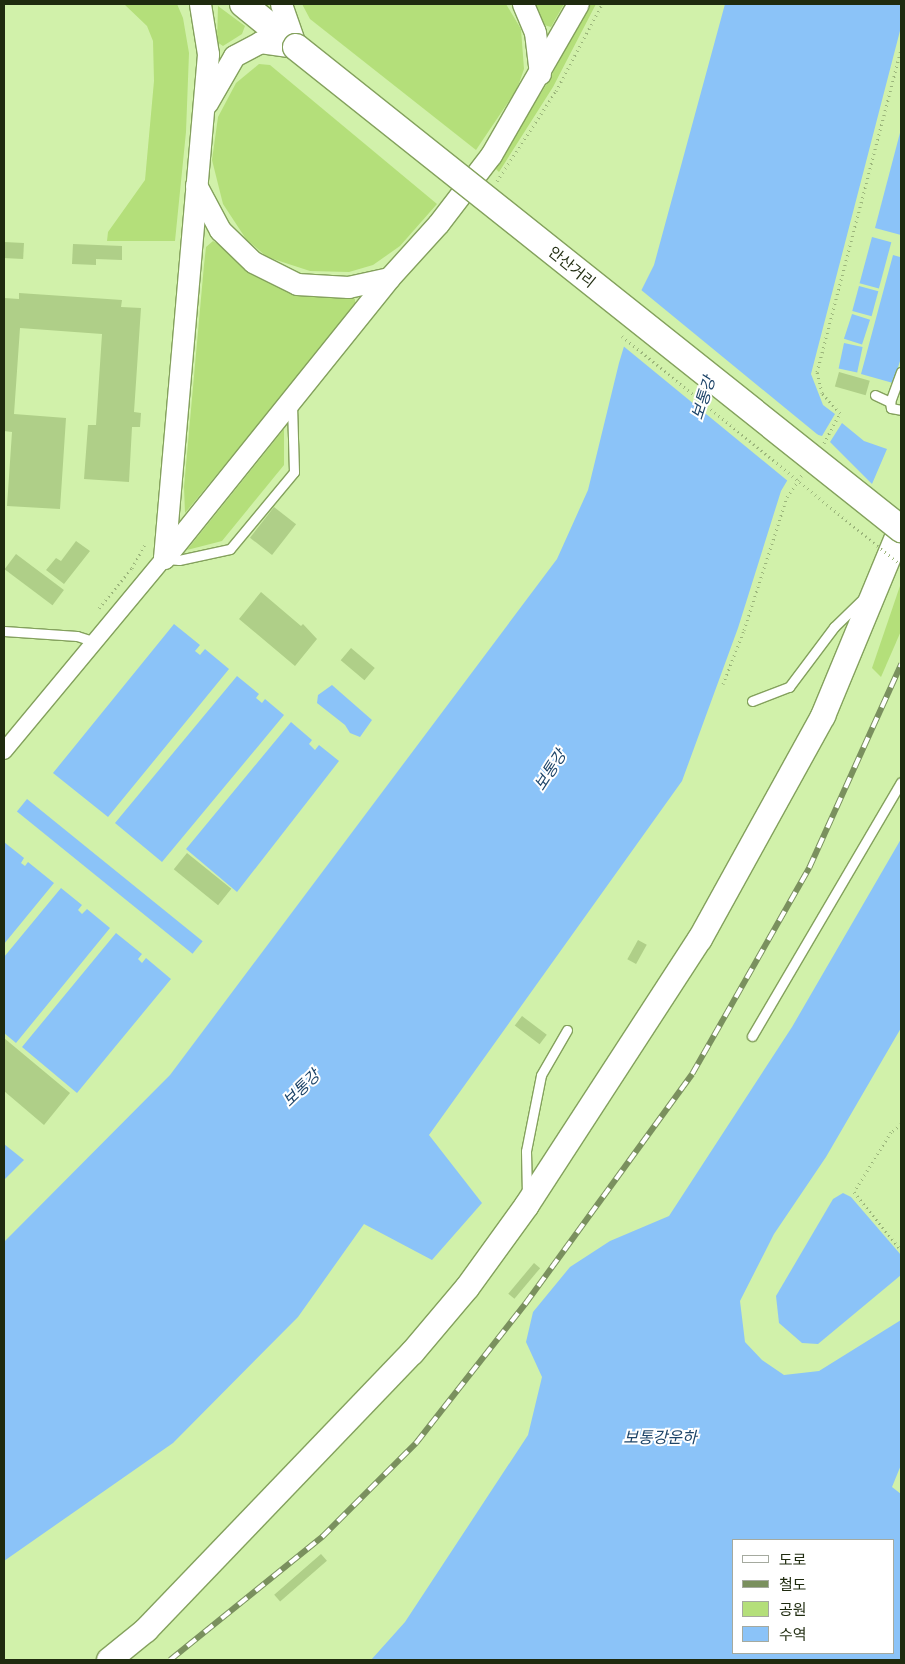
<!DOCTYPE html>
<html>
<head>
<meta charset="utf-8">
<style>
  body { margin:0 }
  #map { position:relative; width:905px; height:1664px; overflow:hidden; background:#d1f1aa; font-family:"Exo 2","Noto Sans KR",sans-serif }
  div>[style] { position:absolute }
  .green>* { inset:0; background:#b4df7a }
  .water>* { inset:0; background:#8bc3f8; transform-origin:0 0 }
  .pier>* { inset:0; background:#d1f1aa }
  .building>* { inset:0; background:#afcf88; transform-origin:0 0 }
  .path>* { height:3px; margin-top:-1.5px; transform-origin:0; background:repeating-linear-gradient(90deg,#9bb57b 0 1px,transparent 0 5px) }
  .roads { filter:drop-shadow(1px 0 #84a15d) drop-shadow(-1px 0 #84a15d) drop-shadow(0 1px #84a15d) drop-shadow(0 -1px #84a15d) }
  .service>* { height:9px; margin:-4.5px; padding:0 4.5px; transform-origin:4.5px; border-radius:4.5px; background:#fff }
  .minor>* { height:16px; margin:-8px; padding:0 8px; transform-origin:8px; border-radius:8px; background:#fff }
  .tertiary>* { height:21px; margin:-10.5px; padding:0 10.5px; transform-origin:10.5px; border-radius:10.5px; background:#fff }
  .secondary>* { height:24px; margin:-12px; padding:0 12px; transform-origin:12px; border-radius:12px; background:#fff }
  .primary>* { height:26px; margin:-13px; padding:0 13px; transform-origin:13px; border-radius:13px; background:#fff }
  .rail>* { height:5.5px; margin-top:-2.75px; transform-origin:0; background:repeating-linear-gradient(90deg,#fff 0 11px,#7a905e 0 22px); box-sizing:border-box; border-block:1px solid #7a905e }
  .path-bridge>* { height:3px; margin-top:-1.5px; transform-origin:0; background:repeating-linear-gradient(90deg,#9bb57b 0 1px,transparent 0 5px) }
  .bridges { filter:drop-shadow(1px 0 #84a15d) drop-shadow(-1px 0 #84a15d) drop-shadow(0 1px #84a15d) drop-shadow(0 -1px #84a15d) }
  .primary-bridge>* { height:26px; margin:-13px; padding:0 13px; transform-origin:13px; border-radius:13px; background:#fff }
  span { translate:-50% -50%; white-space:nowrap; text-align:center; line-height:1.15; -webkit-text-stroke:4px #fff; paint-order:stroke }
  .street-label { font-size:15px; color:#1f2b0f }
  .water-label { font-size:16px; color:#1e4569; font-style:italic }
  .frame { position:absolute; inset:0; border:5px solid #1f2b0f; pointer-events:none }
  .legend { position:absolute; left:732px; top:1539px; width:162px; height:115px; box-sizing:border-box; background:#fff; border:1px solid #a5aa9f; margin:0; padding:6px 9px; list-style:none; font-size:15px; color:#1f2b0f }
  .legend li { display:flex; align-items:center; gap:10px; height:25px }
  .legend b { width:25px; border:1px solid #a5aa9f }
</style>
</head>
<body>
<div id="map">
  <div class="green">
    <i style="clip-path:polygon(124px 4px,177px 4px,183px 18px,189px 53px,186px 132px,175px 241px,107px 241px,108px 232px,145px 180px,154px 81px,153px 41px,147px 26px)"></i>
    <i style="clip-path:polygon(302px 4px,506px 4px,521px 29px,524px 69px,517px 89px,476px 150px,310px 19px)"></i>
    <i style="clip-path:polygon(534px 4px,564px 4px,551px 27px,544px 25px)"></i>
    <i style="clip-path:polygon(589px 4px,596px 4px,553px 87px,499px 172px,494px 167px,548px 82px)"></i>
    <i style="clip-path:polygon(218px 6px,245px 26px,242px 34px,223px 46px,217px 42px)"></i>
    <i style="clip-path:polygon(259px 64px,270px 65px,437px 204px,400px 246px,373px 265px,349px 272px,310px 271px,267px 257px,246px 239px,223px 204px,212px 160px,218px 117px,236px 83px)"></i>
    <i style="clip-path:polygon(213px 241px,300px 291px,326px 298px,347px 296px,355px 299px,355px 307px,185px 513px,184px 487px,204px 265px,206px 247px)"></i>
    <i style="clip-path:polygon(284px 429px,284px 465px,222px 541px,187px 550px)"></i>
    <i style="clip-path:polygon(901px 583px,901px 631px,881px 677px,872px 668px)"></i>
  </div>
  <div class="water">
    <i style="clip-path:polygon(725px 4px,901px 4px,901px 27px,811px 374px,823px 405px,835px 414px,822px 436px,815px 434px,781px 491px,738px 628px,682px 781px,429px 1135px,482px 1203px,432px 1260px,364px 1224px,298px 1317px,173px 1443px,4px 1561px,4px 1242px,170px 1075px,557px 559px,588px 490px,619px 363px,640px 293px,654px 265px)"></i>
    <i style="clip-path:polygon(901px 129px,901px 235px,875px 228px)"></i>
    <i style="left:872px;top:237px;width:20px;height:48px;rotate:15deg"></i>
    <i style="clip-path:polygon(901px 252px,901px 358px,893px 383px,861px 374px,893px 255px,900px 257px)"></i>
    <i style="left:859px;top:286px;width:20px;height:26px;rotate:15deg"></i>
    <i style="left:852px;top:314px;width:19px;height:26px;rotate:18deg"></i>
    <i style="left:844px;top:343px;width:19px;height:26px;rotate:12deg"></i>
    <i style="clip-path:polygon(842px 423px,864px 441px,887px 449px,872px 484px,830px 442px)"></i>
    <i style="clip-path:polygon(174px 624px,200px 645px,195px 651px,200px 655px,205px 649px,229px 669px,108px 817px,53px 773px)"></i>
    <i style="clip-path:polygon(237px 676px,259px 694px,256px 698px,262px 703px,265px 699px,284px 715px,162px 862px,115px 823px)"></i>
    <i style="clip-path:polygon(332px 685px,372px 720px,360px 737px,350px 733px,345px 725px,317px 703px,318px 695px)"></i>
    <i style="clip-path:polygon(291px 722px,312px 740px,309px 744px,315px 750px,319px 745px,339px 761px,237px 892px,186px 849px)"></i>
    <i style="left:27px;top:799px;width:226px;height:16px;rotate:39deg"></i>
    <i style="clip-path:polygon(evenodd,901px 839px,901px 1028px,826px 1157px,774px 1234px,740px 1301px,745px 1342px,762px 1360px,784px 1375px,819px 1371px,901px 1320px,901px 1465px,892px 1487px,901px 1494px,901px 1660px,371px 1660px,405px 1622px,528px 1435px,542px 1377px,526px 1342px,533px 1312px,570px 1267px,610px 1241px,669px 1216px,792px 1027px,901px 839px,734px 1540px,894px 1540px,894px 1653px,734px 1653px,734px 1540px)"></i>
    <i style="clip-path:polygon(4px 842px,24px 858px,21px 863px,25px 866px,28px 862px,54px 883px,4px 944px)"></i>
    <i style="clip-path:polygon(61px 888px,82px 905px,78px 910px,82px 914px,87px 909px,110px 928px,16px 1043px,4px 1033px,4px 957px)"></i>
    <i style="clip-path:polygon(116px 933px,142px 954px,138px 959px,142px 963px,146px 958px,171px 979px,77px 1093px,22px 1047px)"></i>
    <i style="clip-path:polygon(4px 1144px,24px 1160px,4px 1180px)"></i>
    <i style="clip-path:polygon(843px 1193px,851px 1197px,901px 1255px,901px 1275px,818px 1344px,802px 1343px,779px 1323px,776px 1296px,833px 1199px)"></i>
  </div>
  <div class="pier">
    <i style="clip-path:polygon(640px 289px,823px 439px,816px 437px,789px 482px,622px 345px)"></i>
  </div>
  <div class="building">
    <i style="left:4px;top:242px;width:20px;height:16px;rotate:3deg"></i>
    <i style="clip-path:polygon(73px 244px,122px 246px,122px 260px,96px 259px,96px 265px,72px 264px)"></i>
    <i style="clip-path:polygon(19px 293px,122px 300px,121px 307px,141px 308px,134px 412px,141px 413px,140px 427px,132px 427px,129px 482px,84px 479px,88px 425px,96px 425px,102px 334px,20px 328px,14px 414px,66px 418px,60px 509px,7px 506px,12px 432px,4px 431px,4px 298px,19px 299px)"></i>
    <i style="left:839px;top:372px;width:32px;height:15px;rotate:16deg"></i>
    <i style="left:274px;top:507px;width:28px;height:39px;rotate:38deg"></i>
    <i style="clip-path:polygon(76px 541px,90px 551px,64px 584px,46px 570px,56px 558px,61px 561px)"></i>
    <i style="left:16px;top:554px;width:60px;height:19px;rotate:37deg"></i>
    <i style="clip-path:polygon(261px 592px,301px 626px,303px 624px,317px 639px,295px 666px,239px 619px)"></i>
    <i style="left:351px;top:648px;width:31px;height:16px;rotate:40deg"></i>
    <i style="left:187px;top:853px;width:57px;height:21px;rotate:39deg"></i>
    <i style="left:638px;top:940px;width:10px;height:22px;rotate:29deg"></i>
    <i style="left:522px;top:1016px;width:31px;height:12px;rotate:37deg"></i>
    <i style="clip-path:polygon(4px 1038px,70px 1093px,44px 1125px,4px 1091px)"></i>
    <i style="left:534px;top:1263px;width:8px;height:40px;rotate:40deg"></i>
    <i style="left:321px;top:1554px;width:9px;height:62px;rotate:49deg"></i>
  </div>
  <div class="path">
    <i style="left:497px;top:181px;width:108px;rotate:-56.8deg"></i>
    <i style="left:556px;top:91px;width:98px;rotate:-62.1deg"></i>
    <i style="left:824px;top:443px;width:34px;rotate:-62deg"></i>
    <i style="left:840px;top:413px;width:27px;rotate:-132deg"></i>
    <i style="left:822px;top:393px;width:22px;rotate:-103deg"></i>
    <i style="left:817px;top:372px;width:333px;rotate:-75.4deg"></i>
    <i style="left:99px;top:608px;width:52px;rotate:-50.5deg"></i>
    <i style="left:132px;top:568px;width:26px;rotate:-61deg"></i>
    <i style="left:723px;top:684px;width:58px;rotate:-68.7deg"></i>
    <i style="left:744px;top:630px;width:140px;rotate:-72.1deg"></i>
    <i style="left:787px;top:497px;width:27px;rotate:-56deg"></i>
    <i style="left:901px;top:1124px;width:13px;rotate:141deg"></i>
    <i style="left:891px;top:1132px;width:70px;rotate:121.7deg"></i>
    <i style="left:854px;top:1192px;width:75px;rotate:51deg"></i>
  </div>
  <div class="roads">
    <div class="service">
      <i style="left:875px;top:395px;width:17px;rotate:25deg"></i>
      <i style="left:890px;top:402px;width:6px;rotate:81deg"></i>
      <i style="left:891px;top:408px;width:10px;rotate:11deg"></i>
      <i style="left:890px;top:402px;width:32px;rotate:-70deg"></i>
      <i style="left:166px;top:559px;width:13px;rotate:4deg"></i>
      <i style="left:179px;top:560px;width:52px;rotate:-12.2deg"></i>
      <i style="left:230px;top:549px;width:100px;rotate:-50.3deg"></i>
      <i style="left:294px;top:472px;width:68px;rotate:-91.7deg"></i>
      <i style="left:4px;top:631px;width:73px;rotate:3.9deg"></i>
      <i style="left:77px;top:636px;width:19px;rotate:18deg"></i>
      <i style="left:752px;top:701px;width:40px;rotate:-21deg"></i>
      <i style="left:789px;top:687px;width:75px;rotate:-53.1deg"></i>
      <i style="left:834px;top:627px;width:43px;rotate:-44.1deg"></i>
      <i style="left:752px;top:1036px;width:294px;rotate:-59.6deg"></i>
      <i style="left:527px;top:1195px;width:44px;rotate:-91.3deg"></i>
      <i style="left:526px;top:1151px;width:77px;rotate:-78.8deg"></i>
      <i style="left:541px;top:1075px;width:52px;rotate:-60deg"></i>
    </div>
    <div class="minor">
      <i style="left:4px;top:751px;width:251px;rotate:-50.3deg"></i>
    </div>
    <div class="tertiary">
      <i style="left:281px;top:4px;width:46px;rotate:70.8deg"></i>
      <i style="left:523px;top:4px;width:30px;rotate:67deg"></i>
      <i style="left:535px;top:32px;width:42px;rotate:83.2deg"></i>
      <i style="left:207px;top:103px;width:54px;rotate:-60.1deg"></i>
      <i style="left:234px;top:56px;width:30px;rotate:-28deg"></i>
      <i style="left:260px;top:42px;width:36px;rotate:8deg"></i>
      <i style="left:196px;top:185px;width:51px;rotate:61.9deg"></i>
      <i style="left:220px;top:230px;width:46px;rotate:44.1deg"></i>
      <i style="left:253px;top:262px;width:49px;rotate:26.6deg"></i>
      <i style="left:297px;top:284px;width:51px;rotate:3.4deg"></i>
      <i style="left:348px;top:287px;width:42px;rotate:-12.4deg"></i>
      <i style="left:164px;top:558px;width:359px;rotate:-51.2deg"></i>
      <i style="left:389px;top:278px;width:73px;rotate:-47.8deg"></i>
      <i style="left:438px;top:224px;width:87px;rotate:-52.5deg"></i>
      <i style="left:491px;top:155px;width:174px;rotate:-60.1deg"></i>
      <i style="left:164px;top:558px;width:506px;rotate:-85.01deg"></i>
      <i style="left:208px;top:54px;width:51px;rotate:-99.1deg"></i>
    </div>
    <div class="secondary">
      <i style="left:109px;top:1660px;width:48px;rotate:-39deg"></i>
      <i style="left:146px;top:1630px;width:384px;rotate:-46.2deg"></i>
      <i style="left:412px;top:1353px;width:85px;rotate:-49.8deg"></i>
      <i style="left:467px;top:1288px;width:102px;rotate:-54.1deg"></i>
      <i style="left:527px;top:1205px;width:317px;rotate:-57deg"></i>
      <i style="left:700px;top:939px;width:255px;rotate:-61.1deg"></i>
      <i style="left:823px;top:716px;width:204px;rotate:-67.5deg"></i>
    </div>
    <div class="primary">
      <i style="left:243px;top:4px;width:68px;rotate:39.1deg"></i>
    </div>
  </div>
  <div class="rail">
    <i style="left:170px;top:1660px;width:196px;rotate:-39deg"></i>
    <i style="left:322px;top:1537px;width:133px;rotate:-45deg"></i>
    <i style="left:416px;top:1443px;width:177px;rotate:-51.9deg"></i>
    <i style="left:525px;top:1304px;width:284px;rotate:-54deg"></i>
    <i style="left:692px;top:1074px;width:237px;rotate:-60.4deg"></i>
    <i style="left:809px;top:868px;width:224px;rotate:-65.7deg"></i>
  </div>
  <div class="path-bridge">
    <i style="left:622px;top:336px;width:361px;rotate:39.4deg"></i>
  </div>
  <div class="bridges">
    <div class="primary-bridge">
      <i style="left:296px;top:47px;width:774px;rotate:38.54deg"></i>
    </div>
  </div>
  <div class="street-label">
    <span style="left:572px;top:267px;rotate:39deg">안산거리</span>
  </div>
  <div class="water-label">
    <span style="left:703px;top:398px;rotate:-72deg">보통강</span>
    <span style="left:550px;top:770px;rotate:-57deg">보통강</span>
    <span style="left:301px;top:1088px;rotate:-44deg">보통강</span>
    <span style="left:660px;top:1437px">보통강운하</span>
  </div>
  <div class="frame"></div>
  <ul class="legend">
  <li><b style="height:6px;background:#fff"></b>도로</li>
  <li><b style="height:6px;background:#7a905e"></b>철도</li>
  <li><b style="height:14px;background:#b4df7a"></b>공원</li>
  <li><b style="height:14px;background:#8bc3f8"></b>수역</li>
  </ul>
</div>
</body>
</html>
